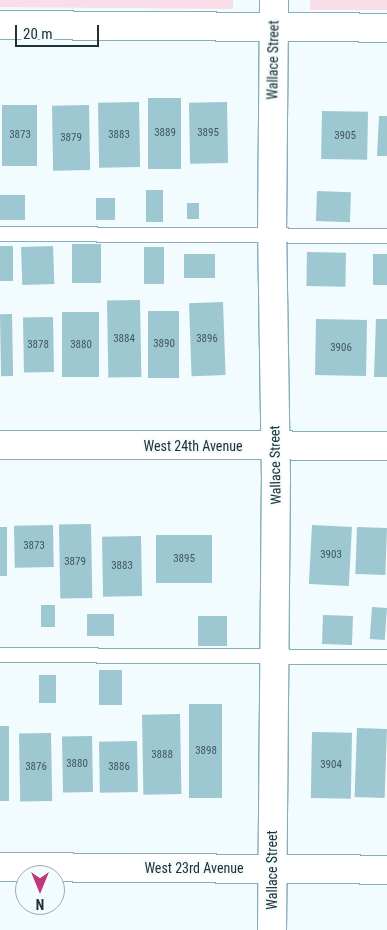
<!DOCTYPE html>
<html>
<head>
<meta charset="utf-8">
<style>
  body { margin:0 }
  #map { position:relative; width:387px; height:930px; overflow:hidden; background:#f2fbfd; font-family:"Roboto Condensed",sans-serif }
  div>[style] { position:absolute }
  .green>* { inset:0; background:#f9dde7; transform-origin:0 0 }
  .building>* { inset:0; background:#9dc7d1; transform-origin:0 0 }
  .roads { filter:drop-shadow(1px 0 #85aeb8) drop-shadow(-1px 0 #85aeb8) drop-shadow(0 1px #85aeb8) drop-shadow(0 -1px #85aeb8) }
  .service>* { height:14px; margin:-7px; padding:0 7px; transform-origin:7px; border-radius:7px; background:#fff }
  .minor>* { height:28px; margin:-14px; padding:0 14px; transform-origin:14px; border-radius:14px; background:#fff }
  span { translate:-50% -50%; white-space:nowrap; text-align:center; line-height:1.15; -webkit-text-stroke:4px #f2fbfd; paint-order:stroke }
  .number-label { font-size:11px; color:#40575d }
  .number-label span { -webkit-text-stroke-width:0 }
  .street-label { font-size:14px; color:#213236 }
  .north { position:absolute; left:15px; top:865px; width:50px; height:50px; box-sizing:border-box; background:#f2fbfd; border:1px solid #9eabad; border-radius:50%; rotate:180deg; font-size:14px; font-weight:700; line-height:20px; text-align:center; color:#213236 }
  .north::after { content:''; display:block; margin:auto; width:18px; height:22px; background:#be387a; clip-path:polygon(50% 0,100% 100%,50% 72%,0 100%) }
  .scale { position:absolute; left:15px; top:25px; width:84px; height:22px; box-sizing:border-box; border:2px solid #213236; border-top:0; padding-left:6px; font-size:15px; line-height:18px; white-space:nowrap; color:#213236; -webkit-text-stroke:4px #f2fbfd; paint-order:stroke }
</style>
</head>
<body>
<div id="map">
  <div class="green">
    <i style="clip-path:polygon(0 0,233px 0,233px 9px,0 7px)"></i>
    <i style="left:310px;top:0;width:77px;height:10px"></i>
  </div>
  <div class="building">
    <i style="left:148px;top:98px;width:33px;height:71px"></i>
    <i style="left:139px;top:102px;width:65px;height:41px;rotate:89deg"></i>
    <i style="left:227px;top:102px;width:61px;height:38px;rotate:89deg"></i>
    <i style="left:2px;top:105px;width:35px;height:61px"></i>
    <i style="left:89px;top:105px;width:65px;height:37px;rotate:89deg"></i>
    <i style="left:322px;top:111px;width:46px;height:48px;rotate:1deg"></i>
    <i style="clip-path:polygon(379px 116px,387px 116px,387px 156px,377px 156px)"></i>
    <i style="left:146px;top:190px;width:17px;height:32px"></i>
    <i style="left:317px;top:191px;width:34px;height:30px;rotate:2deg"></i>
    <i style="left:0;top:195px;width:25px;height:25px"></i>
    <i style="left:96px;top:198px;width:19px;height:22px"></i>
    <i style="left:187px;top:203px;width:12px;height:16px"></i>
    <i style="left:72px;top:244px;width:29px;height:39px"></i>
    <i style="left:0;top:246px;width:13px;height:35px"></i>
    <i style="left:53px;top:246px;width:38px;height:32px;rotate:88deg"></i>
    <i style="left:144px;top:247px;width:20px;height:37px"></i>
    <i style="left:307px;top:252px;width:39px;height:34px;rotate:1deg"></i>
    <i style="left:184px;top:254px;width:31px;height:24px"></i>
    <i style="left:373px;top:254px;width:14px;height:31px"></i>
    <i style="left:140px;top:300px;width:77px;height:33px;rotate:89deg"></i>
    <i style="left:223px;top:302px;width:73px;height:34px;rotate:88deg"></i>
    <i style="left:148px;top:311px;width:31px;height:67px"></i>
    <i style="left:62px;top:312px;width:37px;height:65px"></i>
    <i style="left:12px;top:314px;width:62px;height:12px;rotate:89deg"></i>
    <i style="left:53px;top:317px;width:55px;height:30px;rotate:89deg"></i>
    <i style="left:316px;top:319px;width:51px;height:56px;rotate:1deg"></i>
    <i style="clip-path:polygon(376px 319px,387px 319px,387px 377px,374px 377px)"></i>
    <i style="left:91px;top:524px;width:74px;height:32px;rotate:89deg"></i>
    <i style="left:53px;top:525px;width:42px;height:39px;rotate:89deg"></i>
    <i style="left:312px;top:525px;width:40px;height:59px;rotate:3deg"></i>
    <i style="left:0;top:527px;width:7px;height:49px"></i>
    <i style="left:357px;top:527px;width:30px;height:47px;rotate:2deg"></i>
    <i style="left:156px;top:535px;width:56px;height:48px"></i>
    <i style="left:141px;top:536px;width:60px;height:39px;rotate:89deg"></i>
    <i style="left:41px;top:605px;width:14px;height:22px"></i>
    <i style="left:372px;top:607px;width:15px;height:32px;rotate:4deg"></i>
    <i style="left:114px;top:614px;width:22px;height:27px;rotate:90deg"></i>
    <i style="left:323px;top:615px;width:30px;height:29px;rotate:2deg"></i>
    <i style="left:227px;top:616px;width:30px;height:29px;rotate:90deg"></i>
    <i style="left:99px;top:670px;width:23px;height:35px"></i>
    <i style="left:39px;top:675px;width:17px;height:28px"></i>
    <i style="left:189px;top:704px;width:33px;height:94px"></i>
    <i style="left:180px;top:714px;width:80px;height:38px;rotate:89deg"></i>
    <i style="left:0;top:726px;width:9px;height:75px"></i>
    <i style="left:357px;top:728px;width:30px;height:69px;rotate:2deg"></i>
    <i style="left:312px;top:732px;width:40px;height:66px;rotate:1deg"></i>
    <i style="left:51px;top:733px;width:68px;height:32px;rotate:89deg"></i>
    <i style="left:92px;top:736px;width:56px;height:30px;rotate:89deg"></i>
    <i style="left:137px;top:741px;width:51px;height:38px;rotate:89deg"></i>
  </div>
  <div class="roads">
    <div class="service">
      <i style="left:0;top:234px;width:387px;rotate:0.3deg"></i>
      <i style="left:0;top:655px;width:387px;rotate:0.3deg"></i>
    </div>
    <div class="minor">
      <i style="left:0;top:25px;width:387px;rotate:0.4deg"></i>
      <i style="left:0;top:445px;width:387px;rotate:0.1deg"></i>
      <i style="left:0;top:867px;width:387px;rotate:0.4deg"></i>
      <i style="left:272px;top:930px;width:450px;rotate:-89.5deg"></i>
      <i style="left:276px;top:480px;width:245px;rotate:-90.9deg"></i>
      <i style="left:272px;top:235px;width:235px;rotate:-89.5deg"></i>
    </div>
  </div>
  <div class="number-label">
    <span style="left:165px;top:133px">3889</span>
    <span style="left:208px;top:133px">3895</span>
    <span style="left:20px;top:135px">3873</span>
    <span style="left:119px;top:135px">3883</span>
    <span style="left:345px;top:136px">3905</span>
    <span style="left:71px;top:138px">3879</span>
    <span style="left:124px;top:339px">3884</span>
    <span style="left:207px;top:339px">3896</span>
    <span style="left:164px;top:344px">3890</span>
    <span style="left:38px;top:345px">3878</span>
    <span style="left:81px;top:345px">3880</span>
    <span style="left:341px;top:348px">3906</span>
    <span style="left:34px;top:546px">3873</span>
    <span style="left:331px;top:555px">3903</span>
    <span style="left:184px;top:559px">3895</span>
    <span style="left:75px;top:562px">3879</span>
    <span style="left:122px;top:566px">3883</span>
    <span style="left:206px;top:751px">3898</span>
    <span style="left:162px;top:755px">3888</span>
    <span style="left:77px;top:764px">3880</span>
    <span style="left:331px;top:765px">3904</span>
    <span style="left:36px;top:767px">3876</span>
    <span style="left:119px;top:767px">3886</span>
  </div>
  <div class="street-label">
    <span style="left:273px;top:60px;rotate:-89deg">Wallace Street</span>
    <span style="left:193px;top:446px">West 24th Avenue</span>
    <span style="left:275px;top:465px;rotate:-91deg">Wallace Street</span>
    <span style="left:194px;top:868px">West 23rd Avenue</span>
    <span style="left:272px;top:870px;rotate:-90deg">Wallace Street</span>
  </div>
  <div class="north">N</div>
  <div class="scale">20 m</div>
</div>
</body>
</html>
